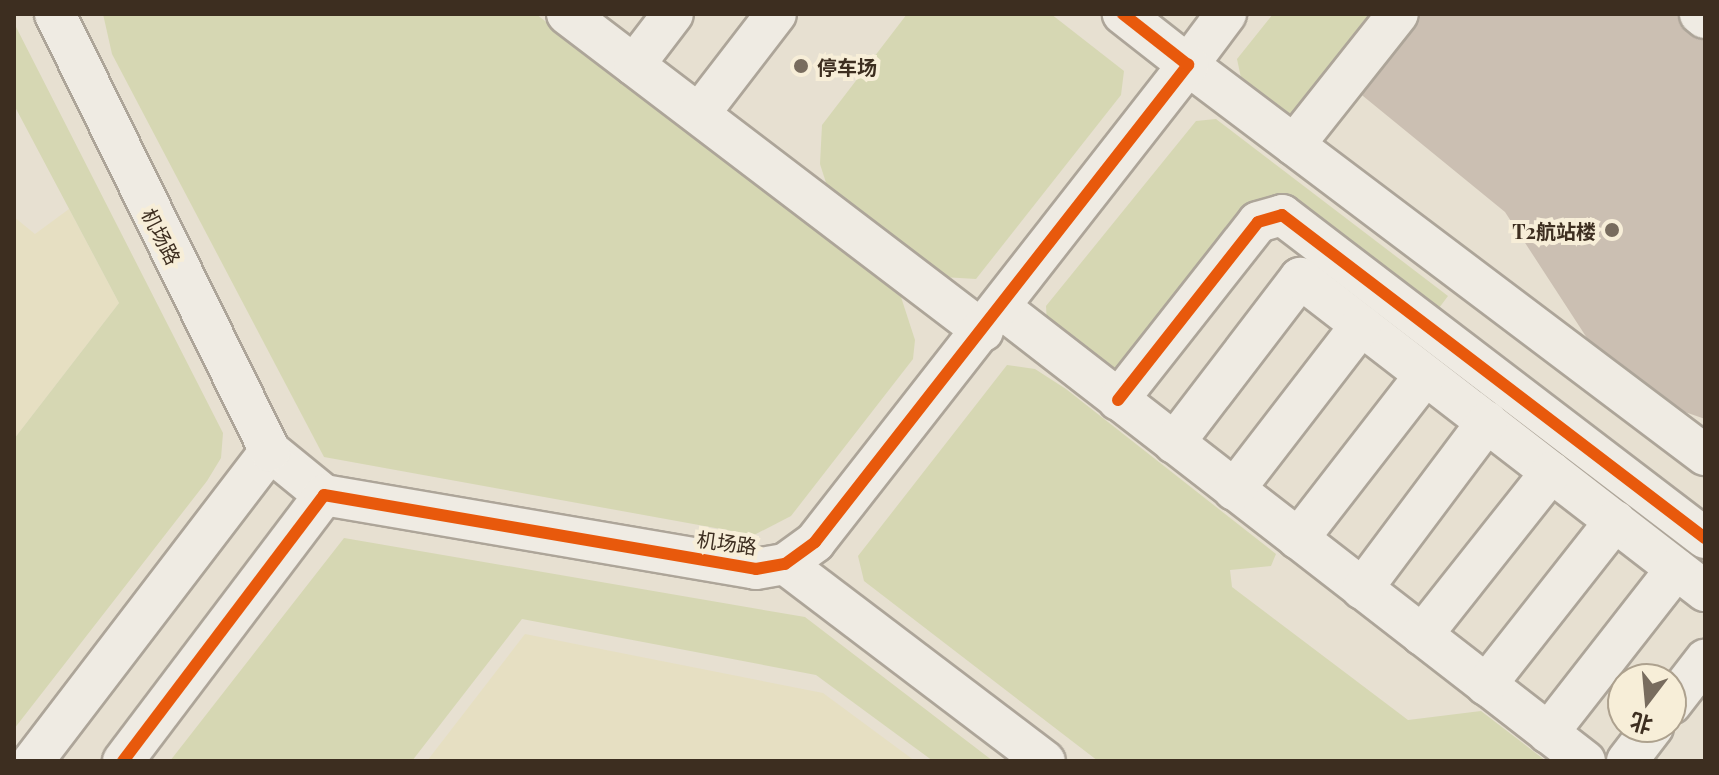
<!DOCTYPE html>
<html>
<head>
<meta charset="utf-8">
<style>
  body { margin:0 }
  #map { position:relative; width:1719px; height:775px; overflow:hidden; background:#e7e0d1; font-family:"Playfair Display","Noto Sans SC",serif }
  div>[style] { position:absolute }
  .farmland>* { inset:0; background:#e6dfc2 }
  .green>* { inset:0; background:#d6d7b3 }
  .building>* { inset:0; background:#cbbfb2 }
  .roads { filter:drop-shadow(2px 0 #ada599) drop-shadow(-2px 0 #ada599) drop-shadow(0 2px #ada599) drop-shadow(0 -2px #ada599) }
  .minor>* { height:40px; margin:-20px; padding:0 20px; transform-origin:20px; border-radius:20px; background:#efebe3 }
  .cycleway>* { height:12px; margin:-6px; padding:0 6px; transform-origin:6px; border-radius:6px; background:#e8590c }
  .dots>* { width:22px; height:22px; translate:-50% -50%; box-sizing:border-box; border:4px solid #f7eed8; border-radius:50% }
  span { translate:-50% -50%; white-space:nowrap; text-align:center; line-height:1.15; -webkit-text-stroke:8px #f7eed8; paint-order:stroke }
  .poi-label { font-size:20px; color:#3d2e20; font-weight:700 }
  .left { translate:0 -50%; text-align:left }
  .right { translate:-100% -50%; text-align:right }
  .street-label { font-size:20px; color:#3d2e20 }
  .frame { position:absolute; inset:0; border:16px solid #3d2e20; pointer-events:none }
  .north { position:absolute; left:1607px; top:663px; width:80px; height:80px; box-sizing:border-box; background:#f7eed8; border:2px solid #ada18e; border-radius:50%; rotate:196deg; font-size:22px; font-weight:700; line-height:32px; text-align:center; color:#3d2e20 }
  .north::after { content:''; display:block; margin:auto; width:28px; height:36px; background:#786c5e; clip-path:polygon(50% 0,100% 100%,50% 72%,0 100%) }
</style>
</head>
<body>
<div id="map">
  <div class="farmland">
    <i style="clip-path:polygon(69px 209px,119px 303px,14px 439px,14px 217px,35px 234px)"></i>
    <i style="clip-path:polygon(525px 634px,823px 693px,915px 761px,427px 761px)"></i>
  </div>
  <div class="green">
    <i style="clip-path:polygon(103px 14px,536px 14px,901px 297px,915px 340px,913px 359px,791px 516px,754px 535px,324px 457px,112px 54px)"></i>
    <i style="clip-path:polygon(907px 14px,1051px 14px,1124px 71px,1121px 95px,976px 279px,943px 277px,828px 189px,820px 164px,822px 125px)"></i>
    <i style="clip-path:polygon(1273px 14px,1385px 14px,1296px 120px,1241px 78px,1237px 59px)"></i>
    <i style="clip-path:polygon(14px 23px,223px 433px,221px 458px,207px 481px,14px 729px,14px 439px,119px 303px,14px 105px)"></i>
    <i style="clip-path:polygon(1216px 119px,1448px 296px,1433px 316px,1298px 212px,1131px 367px,1105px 375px,1047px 323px,1046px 306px,1196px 121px)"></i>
    <i style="clip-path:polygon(1007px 365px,1035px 369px,1066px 389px,1276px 554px,1271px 566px,1230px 570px,1232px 587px,1408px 720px,1481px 711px,1546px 761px,1098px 761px,864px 581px,858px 556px)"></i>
    <i style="clip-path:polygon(344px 538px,805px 617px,993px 761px,933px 761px,816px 675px,522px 619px,412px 761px,170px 761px)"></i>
  </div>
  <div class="building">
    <i style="clip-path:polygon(1409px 14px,1676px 14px,1705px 36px,1705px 419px,1665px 405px,1598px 355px,1505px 212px,1352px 87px)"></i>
  </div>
  <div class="roads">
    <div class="minor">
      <i style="left:567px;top:14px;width:523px;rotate:37.31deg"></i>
      <i style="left:1226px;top:14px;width:64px;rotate:126.7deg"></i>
      <i style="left:1188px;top:65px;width:648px;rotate:37.03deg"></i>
      <i style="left:1700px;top:14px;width:6px;rotate:39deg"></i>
      <i style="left:634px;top:65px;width:64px;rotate:-52.6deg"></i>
      <i style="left:699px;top:114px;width:126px;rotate:-52.4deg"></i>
      <i style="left:1294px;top:145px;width:167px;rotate:-51.6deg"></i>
      <i style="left:1001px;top:308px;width:739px;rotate:37.8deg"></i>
      <i style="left:1118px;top:400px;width:226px;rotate:-51.8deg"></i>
      <i style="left:1258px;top:222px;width:25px;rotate:-16deg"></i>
      <i style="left:1282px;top:215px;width:532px;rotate:37.37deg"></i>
      <i style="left:1174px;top:443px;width:208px;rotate:-52.6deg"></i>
      <i style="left:1300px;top:278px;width:512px;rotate:37.7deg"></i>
      <i style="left:270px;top:451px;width:70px;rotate:39.2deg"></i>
      <i style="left:1234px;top:490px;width:208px;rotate:-52.4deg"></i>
      <i style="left:1298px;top:539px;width:207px;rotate:-52.2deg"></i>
      <i style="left:785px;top:564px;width:326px;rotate:37.2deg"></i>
      <i style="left:1362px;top:589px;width:209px;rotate:-53.2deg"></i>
      <i style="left:1422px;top:635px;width:208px;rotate:-51.6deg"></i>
      <i style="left:1486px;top:685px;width:209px;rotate:-51.8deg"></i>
      <i style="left:1671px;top:704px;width:56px;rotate:-52.3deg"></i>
      <i style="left:1548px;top:733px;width:208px;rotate:-52deg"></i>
      <i style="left:33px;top:761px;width:390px;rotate:-52.6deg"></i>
      <i style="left:270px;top:451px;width:487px;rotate:-116.2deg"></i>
      <i style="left:123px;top:761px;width:333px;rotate:-52.9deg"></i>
      <i style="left:324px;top:495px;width:438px;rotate:9.7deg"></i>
      <i style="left:756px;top:569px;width:29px;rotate:-10deg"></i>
      <i style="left:785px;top:564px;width:37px;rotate:-36deg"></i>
      <i style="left:815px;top:542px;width:606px;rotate:-51.98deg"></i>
      <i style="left:1188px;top:65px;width:83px;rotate:-141.9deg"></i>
      <i style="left:1627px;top:761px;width:43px;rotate:-52.6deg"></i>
    </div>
  </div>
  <div class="cycleway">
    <i style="left:1118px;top:400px;width:226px;rotate:-51.8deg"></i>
    <i style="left:1258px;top:222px;width:25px;rotate:-16deg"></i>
    <i style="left:1282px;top:215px;width:532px;rotate:37.37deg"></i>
    <i style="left:123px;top:761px;width:333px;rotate:-52.9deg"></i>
    <i style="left:324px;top:495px;width:438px;rotate:9.7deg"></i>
    <i style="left:756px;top:569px;width:29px;rotate:-10deg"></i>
    <i style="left:785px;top:564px;width:37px;rotate:-36deg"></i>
    <i style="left:815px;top:542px;width:606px;rotate:-51.98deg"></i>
    <i style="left:1188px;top:65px;width:83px;rotate:-141.9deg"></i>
  </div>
  <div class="dots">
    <i style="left:801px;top:66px;background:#786c5e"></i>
    <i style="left:1612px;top:230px;background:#786c5e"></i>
  </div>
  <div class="poi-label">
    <span class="left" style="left:817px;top:66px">停车场</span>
    <span class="right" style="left:1596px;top:230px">T2航站楼</span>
  </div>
  <div class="street-label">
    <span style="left:162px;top:236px;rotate:63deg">机场路</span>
    <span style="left:727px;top:542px;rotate:8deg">机场路</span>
  </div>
  <div class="frame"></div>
  <div class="north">北</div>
</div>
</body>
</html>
